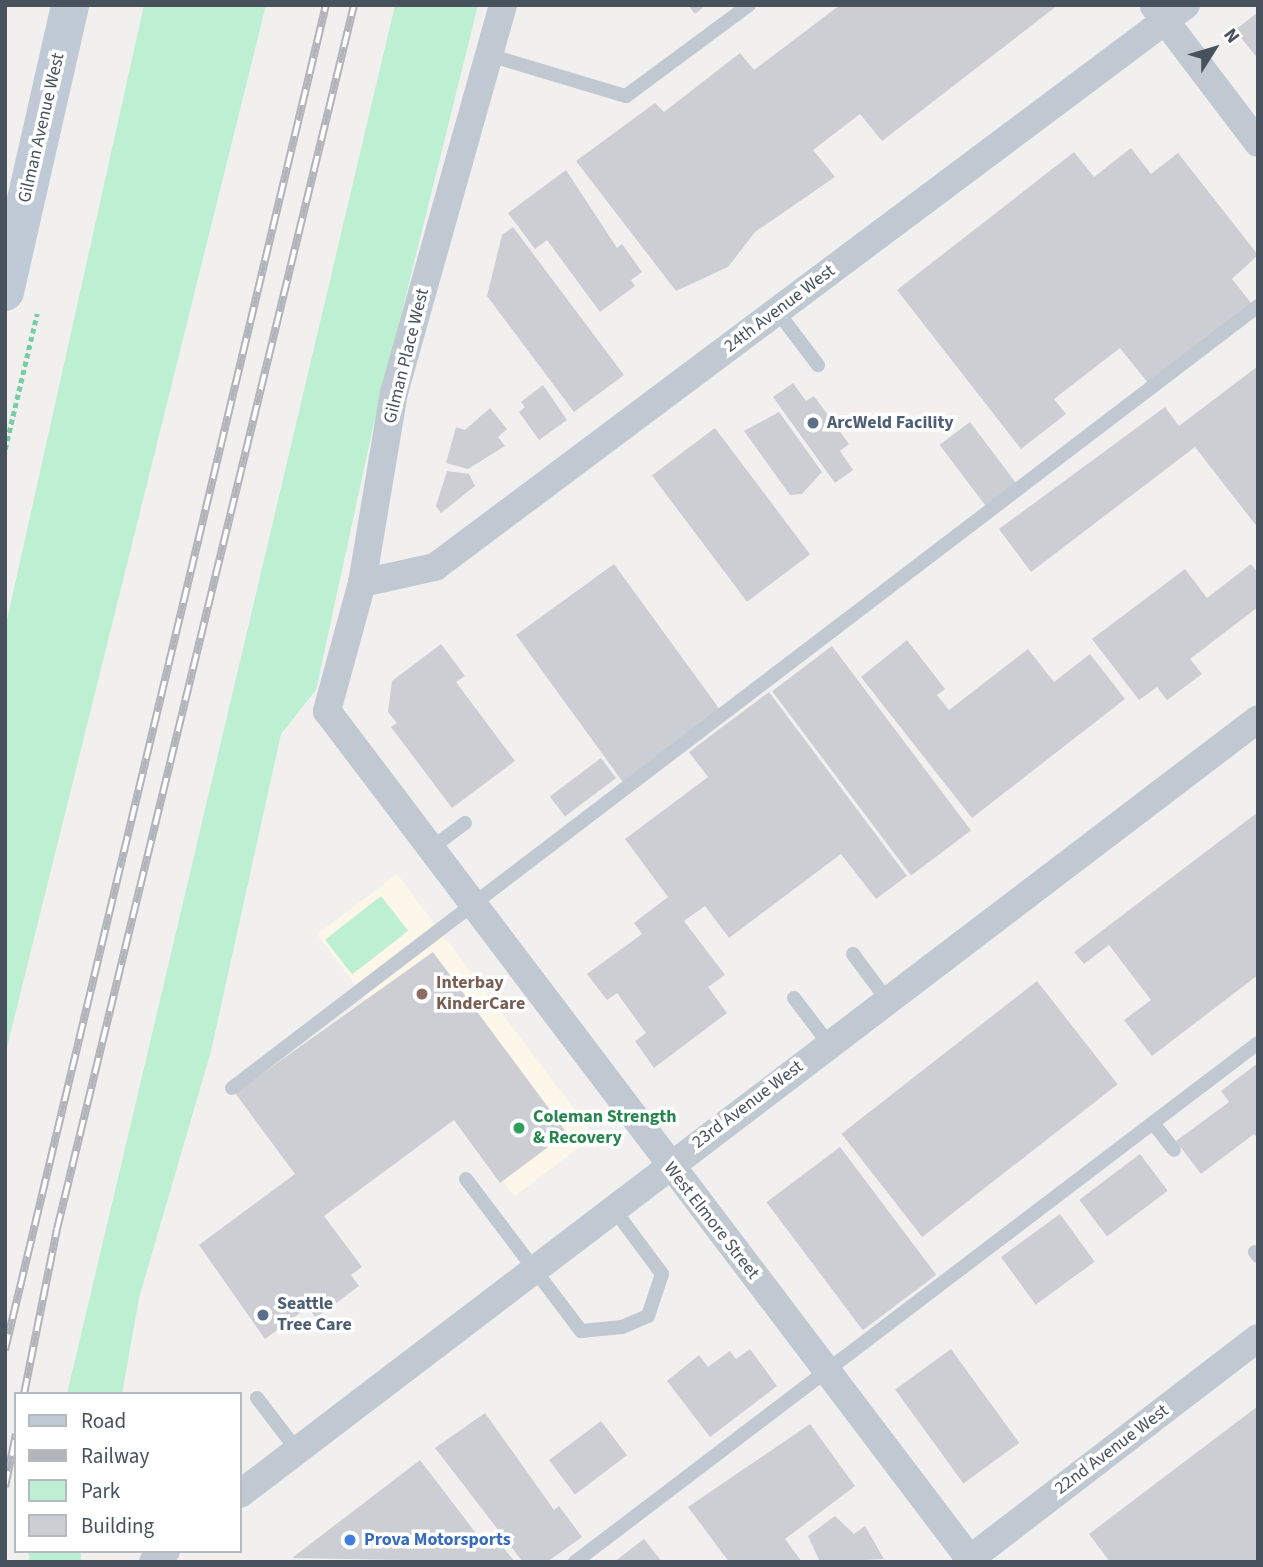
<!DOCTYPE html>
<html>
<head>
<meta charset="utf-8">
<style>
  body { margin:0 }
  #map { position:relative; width:1263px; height:1567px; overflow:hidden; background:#f2efef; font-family:"Source Sans 3",sans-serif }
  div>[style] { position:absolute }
  .commercial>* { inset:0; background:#fcf7e9; transform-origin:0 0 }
  .green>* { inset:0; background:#bdefd2; transform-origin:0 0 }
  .building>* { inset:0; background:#ccced4; transform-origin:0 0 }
  .path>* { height:4.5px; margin-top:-2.25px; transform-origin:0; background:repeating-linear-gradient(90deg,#75cea4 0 5px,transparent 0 8.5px) }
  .lane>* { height:14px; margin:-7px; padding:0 7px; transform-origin:7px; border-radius:7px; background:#c0c9d1 }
  .street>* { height:28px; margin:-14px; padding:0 14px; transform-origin:14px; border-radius:14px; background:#c0c9d1 }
  .secondary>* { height:38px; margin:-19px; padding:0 19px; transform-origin:19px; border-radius:19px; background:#c0cad6 }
  .rail>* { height:8px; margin-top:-4px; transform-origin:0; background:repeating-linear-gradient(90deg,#fff 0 16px,#b1b4ba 0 32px); box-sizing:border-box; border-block:2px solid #b1b4ba }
  .dots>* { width:19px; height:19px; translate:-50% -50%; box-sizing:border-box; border:4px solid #fff; border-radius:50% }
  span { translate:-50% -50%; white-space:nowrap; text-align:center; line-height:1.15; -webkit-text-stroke:7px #fff; paint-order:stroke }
  .street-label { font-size:18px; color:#47525d }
  .service-label { font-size:18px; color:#4e5e75; font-weight:700 }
  .left { translate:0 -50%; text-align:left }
  .education-label { font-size:18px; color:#785e54; font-weight:700 }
  .leisure-label { font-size:18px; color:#27864d; font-weight:700 }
  .shop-label { font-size:18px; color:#366cbe; font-weight:700 }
  .frame { position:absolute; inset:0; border:7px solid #47525d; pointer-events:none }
  .legend { position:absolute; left:14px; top:1392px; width:228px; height:161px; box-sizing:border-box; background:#fff; border:2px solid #b5babe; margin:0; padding:9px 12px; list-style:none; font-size:21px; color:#47525d }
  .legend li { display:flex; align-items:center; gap:14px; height:35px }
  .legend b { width:35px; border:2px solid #b5babe }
  .north { position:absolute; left:1179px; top:14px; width:70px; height:70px; -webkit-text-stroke:5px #fff; paint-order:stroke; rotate:53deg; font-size:19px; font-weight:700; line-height:28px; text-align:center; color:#47525d }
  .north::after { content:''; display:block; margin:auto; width:24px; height:32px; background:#47525d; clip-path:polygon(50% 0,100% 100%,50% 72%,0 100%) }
</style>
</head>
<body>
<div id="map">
  <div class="commercial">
    <i style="left:397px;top:874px;width:328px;height:100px;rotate:53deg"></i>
  </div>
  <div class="green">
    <i style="clip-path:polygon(144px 5px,266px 5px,5px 1055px,5px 629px)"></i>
    <i style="clip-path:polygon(395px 5px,478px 5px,372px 432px,316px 690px,281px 734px,211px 1051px,139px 1298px,122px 1394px,67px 1394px)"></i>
    <i style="left:381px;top:896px;width:44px;height:71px;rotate:52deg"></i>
    <i style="left:29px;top:1551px;width:52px;height:11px"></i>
  </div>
  <div class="building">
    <i style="clip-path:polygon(688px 5px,706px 5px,695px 14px)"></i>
    <i style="clip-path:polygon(840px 5px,1058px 5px,882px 141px,860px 114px,813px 150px,835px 177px,755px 232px,728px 267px,676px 291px,576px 161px,655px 103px,664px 112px,740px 53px,754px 70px)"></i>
    <i style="clip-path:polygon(1258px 12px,1258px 59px,1235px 30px)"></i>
    <i style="clip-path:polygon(1131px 148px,1151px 174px,1178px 153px,1258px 255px,1232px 279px,1251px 303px,1148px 383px,1120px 348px,1054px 399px,1066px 414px,1021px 449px,897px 290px,1074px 152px,1094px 177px)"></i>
    <i style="clip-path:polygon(566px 170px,617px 248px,622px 244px,642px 272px,631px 280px,635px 286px,600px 312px,547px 240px,535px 249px,508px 213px)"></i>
    <i style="clip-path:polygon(513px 227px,624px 375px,574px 412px,487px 296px,502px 235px)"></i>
    <i style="clip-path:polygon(1258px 366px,1258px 528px,1195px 447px,1031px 572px,999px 529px,1165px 407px,1179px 426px)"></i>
    <i style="clip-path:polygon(793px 383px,806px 401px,814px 396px,849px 444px,840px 451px,853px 470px,835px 483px,773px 397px)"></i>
    <i style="clip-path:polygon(543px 385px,567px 420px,539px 440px,519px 412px,525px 407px,521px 402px)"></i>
    <i style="clip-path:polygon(490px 408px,507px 429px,498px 437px,505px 446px,468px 469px,446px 463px,456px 427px,465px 430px)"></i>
    <i style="clip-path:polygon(779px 412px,822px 472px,802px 494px,790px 495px,744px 431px)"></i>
    <i style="left:970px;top:422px;width:76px;height:38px;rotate:53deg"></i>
    <i style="left:715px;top:428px;width:158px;height:79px;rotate:53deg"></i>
    <i style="clip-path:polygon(447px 471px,469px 474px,475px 486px,441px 513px,436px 506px)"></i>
    <i style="left:614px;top:564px;width:184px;height:121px;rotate:54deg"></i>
    <i style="clip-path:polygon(1251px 564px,1258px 573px,1258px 607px,1190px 659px,1202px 674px,1167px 700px,1157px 687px,1139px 700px,1092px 639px,1185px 569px,1207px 598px)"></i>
    <i style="clip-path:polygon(907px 640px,945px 689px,937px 695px,949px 710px,1028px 649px,1054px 682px,1090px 654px,1125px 699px,972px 818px,861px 677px)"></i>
    <i style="clip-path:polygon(441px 644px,465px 676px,456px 682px,515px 761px,452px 808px,391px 727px,397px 723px,388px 712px,392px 681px)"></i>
    <i style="left:832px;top:646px;width:231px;height:75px;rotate:53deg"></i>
    <i style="clip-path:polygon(769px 692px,907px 876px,876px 899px,841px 854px,729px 938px,705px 906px,684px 921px,725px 975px,708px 987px,727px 1013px,654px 1068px,635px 1041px,646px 1033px,617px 993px,607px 1000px,587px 974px,642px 934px,634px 923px,668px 897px,625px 839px,708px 777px,689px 752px)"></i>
    <i style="left:601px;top:758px;width:25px;height:64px;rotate:53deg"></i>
    <i style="clip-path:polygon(1258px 812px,1258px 975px,1152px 1056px,1124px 1020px,1151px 1000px,1109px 945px,1084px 964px,1074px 952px)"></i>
    <i style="clip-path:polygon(433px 952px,567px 1133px,500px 1183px,454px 1120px,324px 1216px,362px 1267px,351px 1275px,359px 1286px,316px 1318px,308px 1307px,265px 1339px,199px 1245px,295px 1174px,235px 1093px)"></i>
    <i style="left:1037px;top:981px;width:131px;height:248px;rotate:52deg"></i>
    <i style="clip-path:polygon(1258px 1063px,1258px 1138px,1254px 1134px,1201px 1174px,1176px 1141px,1229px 1102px,1221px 1091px)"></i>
    <i style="left:840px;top:1147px;width:160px;height:92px;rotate:53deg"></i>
    <i style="left:1140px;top:1154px;width:46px;height:76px;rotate:53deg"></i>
    <i style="left:1060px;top:1214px;width:59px;height:73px;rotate:54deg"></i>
    <i style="clip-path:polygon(750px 1349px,777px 1386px,710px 1437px,667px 1381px,699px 1355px,708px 1367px,730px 1351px,736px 1359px)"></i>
    <i style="left:951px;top:1349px;width:116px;height:69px;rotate:54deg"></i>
    <i style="clip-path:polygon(1258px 1406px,1258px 1562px,1110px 1562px,1089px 1534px)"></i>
    <i style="clip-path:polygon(485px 1413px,554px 1510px,559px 1506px,582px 1537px,547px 1562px,523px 1562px,435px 1448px)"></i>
    <i style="left:601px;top:1421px;width:43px;height:65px;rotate:53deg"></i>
    <i style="clip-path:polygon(810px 1424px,855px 1486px,785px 1539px,802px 1562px,729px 1562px,688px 1507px)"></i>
    <i style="clip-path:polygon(420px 1460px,488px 1549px,498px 1541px,515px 1562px,292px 1558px)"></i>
    <i style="clip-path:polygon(835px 1516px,854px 1534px,865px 1526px,884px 1559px,820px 1562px,808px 1536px)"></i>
    <i style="clip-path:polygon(644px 1539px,662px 1562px,614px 1562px)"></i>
  </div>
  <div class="path">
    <i style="left:5px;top:449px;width:139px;rotate:-76.7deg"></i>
  </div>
  <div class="lane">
    <i style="left:489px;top:55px;width:143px;rotate:16.7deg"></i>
    <i style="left:626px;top:96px;width:153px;rotate:-36.5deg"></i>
    <i style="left:777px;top:311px;width:68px;rotate:52.8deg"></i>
    <i style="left:429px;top:850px;width:45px;rotate:-36.9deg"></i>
    <i style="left:853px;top:954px;width:57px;rotate:53.5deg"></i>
    <i style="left:794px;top:998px;width:58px;rotate:52.7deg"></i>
    <i style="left:232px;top:1088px;width:1290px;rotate:-37.31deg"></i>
    <i style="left:1153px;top:1123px;width:34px;rotate:52deg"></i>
    <i style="left:466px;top:1179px;width:191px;rotate:52.9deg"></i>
    <i style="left:581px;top:1331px;width:41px;rotate:-5.6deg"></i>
    <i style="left:622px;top:1327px;width:28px;rotate:-23deg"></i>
    <i style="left:648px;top:1316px;width:44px;rotate:-71.6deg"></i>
    <i style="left:662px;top:1274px;width:82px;rotate:-126.6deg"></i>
    <i style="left:1255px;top:1252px;width:5px;rotate:53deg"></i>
    <i style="left:257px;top:1398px;width:64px;rotate:52.6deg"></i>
    <i style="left:575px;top:1562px;width:858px;rotate:-37.23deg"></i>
  </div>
  <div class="street">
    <i style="left:503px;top:5px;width:402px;rotate:105.7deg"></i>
    <i style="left:394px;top:392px;width:194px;rotate:99.5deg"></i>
    <i style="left:362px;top:583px;width:133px;rotate:105.3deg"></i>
    <i style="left:327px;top:711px;width:1068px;rotate:52.84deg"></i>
    <i style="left:1154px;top:6px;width:172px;rotate:52.8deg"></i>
    <i style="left:362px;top:583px;width:75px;rotate:-12.4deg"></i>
    <i style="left:435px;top:567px;width:938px;rotate:-36.81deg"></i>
    <i style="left:240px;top:1494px;width:1279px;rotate:-37.28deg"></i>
    <i style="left:153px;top:1562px;width:17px;rotate:-40deg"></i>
    <i style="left:966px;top:1562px;width:368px;rotate:-37.5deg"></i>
  </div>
  <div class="secondary">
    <i style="left:5px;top:292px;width:294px;rotate:-77.2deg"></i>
  </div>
  <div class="rail">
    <i style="left:5px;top:1350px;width:1383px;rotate:-76.58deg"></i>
    <i style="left:24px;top:1394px;width:168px;rotate:-78.7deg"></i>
    <i style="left:57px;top:1229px;width:1260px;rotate:-76.36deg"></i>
    <i style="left:5px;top:1487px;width:54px;rotate:-78.3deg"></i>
  </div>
  <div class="dots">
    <i style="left:813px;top:423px;background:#5c6f8a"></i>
    <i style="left:422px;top:994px;background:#8d6e63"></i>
    <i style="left:519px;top:1128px;background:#2e9e5b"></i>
    <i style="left:263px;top:1315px;background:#5c6f8a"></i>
    <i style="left:350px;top:1540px;background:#3f7fe0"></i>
  </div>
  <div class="street-label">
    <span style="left:42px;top:128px;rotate:-77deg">Gilman Avenue West</span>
    <span style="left:780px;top:309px;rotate:-37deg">24th Avenue West</span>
    <span style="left:407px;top:356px;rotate:-76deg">Gilman Place West</span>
    <span style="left:748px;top:1105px;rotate:-37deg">23rd Avenue West</span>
    <span style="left:711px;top:1221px;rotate:52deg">West Elmore Street</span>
    <span style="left:1112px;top:1450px;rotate:-37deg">22nd Avenue West</span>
  </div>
  <div class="service-label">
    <span class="left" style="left:827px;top:423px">ArcWeld Facility</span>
    <span class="left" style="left:277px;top:1315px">Seattle<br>Tree Care</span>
  </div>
  <div class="education-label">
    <span class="left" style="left:436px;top:994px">Interbay<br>KinderCare</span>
  </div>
  <div class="leisure-label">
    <span class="left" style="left:533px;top:1128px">Coleman Strength<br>&amp; Recovery</span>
  </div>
  <div class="shop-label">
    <span class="left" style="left:364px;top:1540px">Prova Motorsports</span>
  </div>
  <div class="frame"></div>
  <ul class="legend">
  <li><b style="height:9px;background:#c0cad6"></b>Road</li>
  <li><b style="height:9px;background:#b1b4ba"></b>Railway</li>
  <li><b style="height:19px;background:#bdefd2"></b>Park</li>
  <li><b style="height:19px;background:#ccced4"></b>Building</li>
  </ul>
  <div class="north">N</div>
</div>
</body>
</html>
